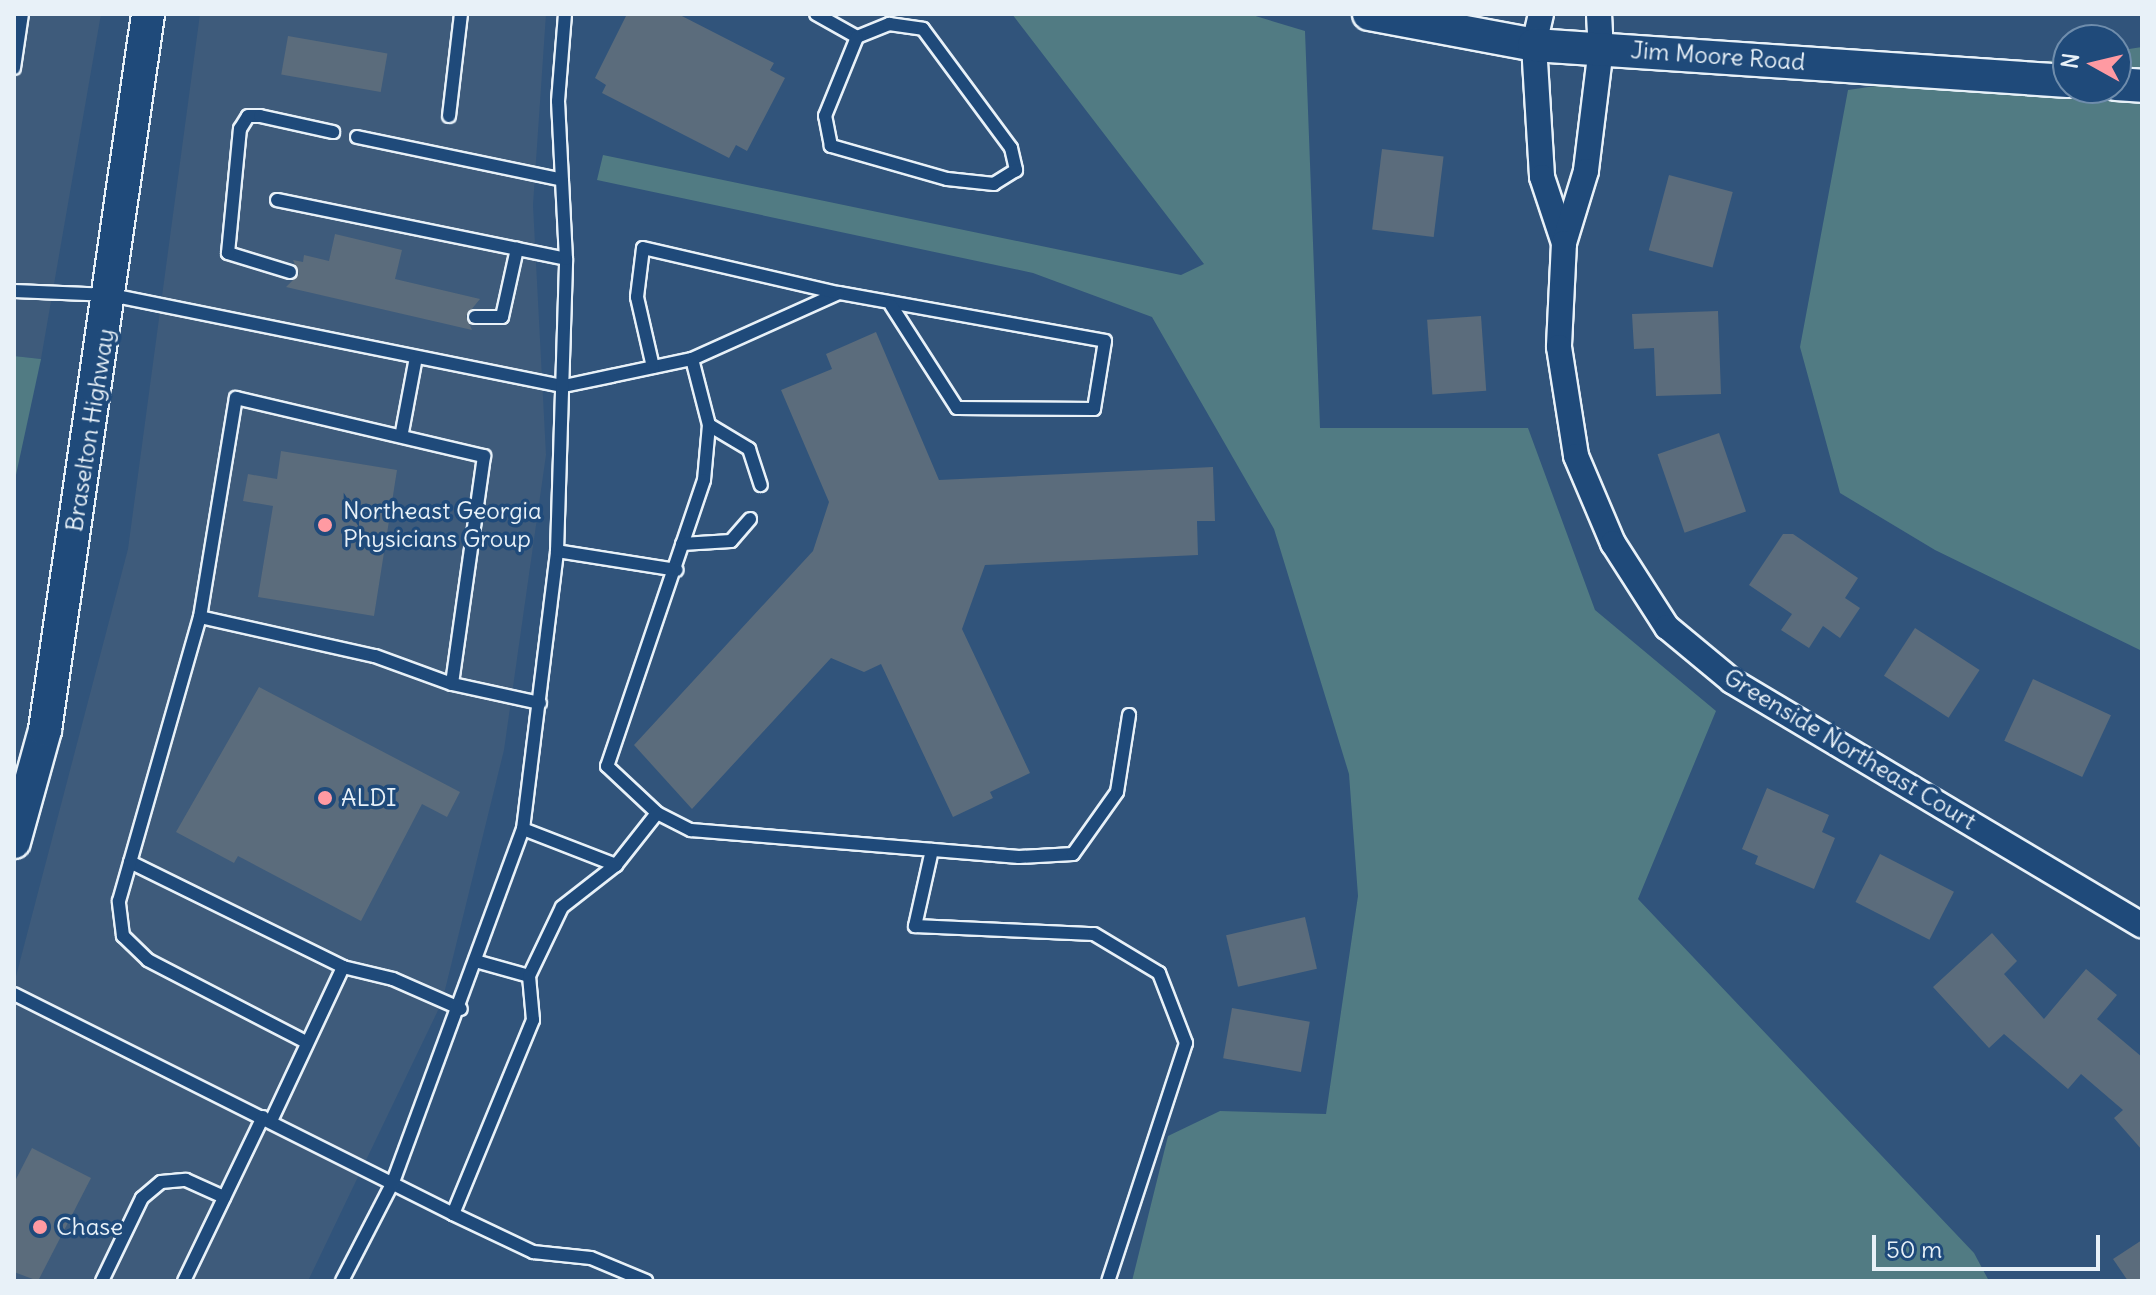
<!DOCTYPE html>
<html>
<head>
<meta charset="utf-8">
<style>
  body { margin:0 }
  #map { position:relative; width:2156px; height:1295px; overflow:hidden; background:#31547b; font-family:Delius,sans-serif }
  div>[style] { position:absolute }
  .built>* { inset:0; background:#3e5b7b }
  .green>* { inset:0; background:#517b83 }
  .building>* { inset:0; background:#5b6c7c; transform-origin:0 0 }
  .roads { filter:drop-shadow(2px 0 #e8f1f8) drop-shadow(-2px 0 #e8f1f8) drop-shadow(0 2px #e8f1f8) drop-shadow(0 -2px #e8f1f8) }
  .lane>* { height:12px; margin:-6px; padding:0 6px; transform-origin:6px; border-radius:6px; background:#1f4a7a }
  .street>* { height:24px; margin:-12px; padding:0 12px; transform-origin:12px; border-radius:12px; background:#1f4a7a }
  .secondary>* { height:32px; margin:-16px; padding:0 16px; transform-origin:16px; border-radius:16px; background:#1f4a7a }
  .dots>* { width:22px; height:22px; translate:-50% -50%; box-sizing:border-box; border:4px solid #1f4a7a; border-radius:50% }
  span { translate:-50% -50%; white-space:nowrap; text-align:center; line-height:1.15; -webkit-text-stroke:7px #1f4a7a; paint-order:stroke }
  .street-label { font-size:24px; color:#e8f1f8 }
  .poi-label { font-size:24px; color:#e8f1f8 }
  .left { translate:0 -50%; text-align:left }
  .frame { position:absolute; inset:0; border:16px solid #e8f1f8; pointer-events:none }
  .north { position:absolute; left:2052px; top:24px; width:80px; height:80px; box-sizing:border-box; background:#1f4a7a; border:2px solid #6f8dac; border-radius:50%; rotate:278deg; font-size:22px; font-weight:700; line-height:32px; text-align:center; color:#e8f1f8 }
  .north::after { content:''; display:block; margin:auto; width:28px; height:36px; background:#ff9aa2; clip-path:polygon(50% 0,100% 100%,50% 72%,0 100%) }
  .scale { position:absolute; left:1872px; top:1235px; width:228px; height:36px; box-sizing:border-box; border:4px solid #e8f1f8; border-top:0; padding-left:10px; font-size:24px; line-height:28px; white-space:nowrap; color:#e8f1f8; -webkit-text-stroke:6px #1f4a7a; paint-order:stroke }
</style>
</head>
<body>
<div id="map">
  <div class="built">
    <i style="clip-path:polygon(14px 14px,101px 14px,41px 359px,14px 356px)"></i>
    <i style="clip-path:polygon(200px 14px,546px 14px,533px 205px,546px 455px,504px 750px,442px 1002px,308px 1281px,14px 1281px,14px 984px,128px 549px)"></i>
  </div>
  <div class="green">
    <i style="clip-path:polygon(1012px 14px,1249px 14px,1305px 31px,1320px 428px,1528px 428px,1595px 610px,1716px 711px,1638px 899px,1974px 1253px,1989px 1281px,1132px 1281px,1168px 1136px,1220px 1111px,1326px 1114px,1358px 896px,1349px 774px,1274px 529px,1152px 317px,1033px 273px,597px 180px,603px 155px,1181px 275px,1204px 264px)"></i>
    <i style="clip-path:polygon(2142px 47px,2142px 651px,1935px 550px,1840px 493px,1800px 347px,1848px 90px,2068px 58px,2068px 88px,2116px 88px,2116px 51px)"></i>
    <i style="clip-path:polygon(14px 356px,41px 359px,14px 484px)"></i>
  </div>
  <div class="building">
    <i style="clip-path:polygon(627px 14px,678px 14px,774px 63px,770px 70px,785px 78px,747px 151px,736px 145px,729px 158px,602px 93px,606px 85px,595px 78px)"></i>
    <i style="left:288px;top:36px;width:101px;height:39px;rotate:10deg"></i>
    <i style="left:1382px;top:149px;width:62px;height:81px;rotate:7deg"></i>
    <i style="left:1669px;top:175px;width:66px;height:78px;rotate:15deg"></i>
    <i style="clip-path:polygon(335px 234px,402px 250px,395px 279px,480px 299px,466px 316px,472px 330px,286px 287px,299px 274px,293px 260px,303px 262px,304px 255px,329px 261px)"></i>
    <i style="clip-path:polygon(1718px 311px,1721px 394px,1656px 396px,1654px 348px,1634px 349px,1632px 314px)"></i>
    <i style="left:1481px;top:316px;width:75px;height:54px;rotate:86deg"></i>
    <i style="clip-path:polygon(876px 332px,939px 480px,1213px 467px,1215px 521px,1197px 521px,1198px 555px,985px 565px,962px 629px,1030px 773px,990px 792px,993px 798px,953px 817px,881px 664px,864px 672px,831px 658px,692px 809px,634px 745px,813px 551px,829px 502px,781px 390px,832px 369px,826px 354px)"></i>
    <i style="left:1719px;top:433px;width:83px;height:65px;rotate:71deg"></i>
    <i style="clip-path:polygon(281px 451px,397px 470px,374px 616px,258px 597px,273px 506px,243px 501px,248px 474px,277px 479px)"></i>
    <i style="clip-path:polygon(1783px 534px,1793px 534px,1858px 578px,1845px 598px,1860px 608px,1840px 638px,1823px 626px,1809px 648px,1781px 630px,1792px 614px,1749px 585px)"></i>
    <i style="left:1915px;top:628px;width:77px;height:57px;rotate:33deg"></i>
    <i style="left:2033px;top:679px;width:86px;height:68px;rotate:25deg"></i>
    <i style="clip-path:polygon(259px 687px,460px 792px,447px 817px,422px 804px,361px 921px,238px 856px,234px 863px,176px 832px)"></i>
    <i style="clip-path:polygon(1767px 788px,1829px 815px,1822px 832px,1835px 838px,1814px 889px,1755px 864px,1758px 856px,1742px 849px)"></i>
    <i style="left:1880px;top:854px;width:83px;height:54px;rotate:27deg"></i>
    <i style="left:1305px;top:917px;width:53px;height:81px;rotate:77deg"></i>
    <i style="clip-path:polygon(1992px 933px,2017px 961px,2004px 974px,2044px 1019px,2086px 969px,2117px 995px,2097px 1019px,2142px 1057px,2142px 1150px,2114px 1118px,2123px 1110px,2081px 1074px,2068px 1089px,2004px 1034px,1989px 1048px,1933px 987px)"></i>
    <i style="left:1232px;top:1008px;width:79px;height:51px;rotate:10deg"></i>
    <i style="clip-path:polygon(32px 1148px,91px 1178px,38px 1281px,14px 1272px,14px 1183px)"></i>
    <i style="clip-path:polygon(2142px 1240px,2142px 1281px,2128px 1281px,2113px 1259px)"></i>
  </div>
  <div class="roads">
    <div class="lane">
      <i style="left:816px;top:14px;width:47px;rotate:29.3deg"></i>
      <i style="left:857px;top:37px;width:35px;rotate:-22deg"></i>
      <i style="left:889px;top:24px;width:34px;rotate:8deg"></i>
      <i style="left:923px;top:29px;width:148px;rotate:53.5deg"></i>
      <i style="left:1011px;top:148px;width:23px;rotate:77deg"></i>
      <i style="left:1016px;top:170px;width:26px;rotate:148deg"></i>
      <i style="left:994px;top:184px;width:47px;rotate:-173.9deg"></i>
      <i style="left:947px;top:179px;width:121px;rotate:-164.1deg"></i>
      <i style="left:831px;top:146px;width:31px;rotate:-101deg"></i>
      <i style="left:825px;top:116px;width:85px;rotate:-67.9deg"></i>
      <i style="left:14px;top:68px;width:55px;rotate:-81.6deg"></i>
      <i style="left:449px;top:116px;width:103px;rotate:-83.3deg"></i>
      <i style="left:357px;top:137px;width:209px;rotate:11.8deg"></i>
      <i style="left:277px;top:200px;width:295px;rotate:11.5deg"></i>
      <i style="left:290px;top:272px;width:65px;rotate:-163deg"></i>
      <i style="left:228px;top:253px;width:125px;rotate:-84.5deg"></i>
      <i style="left:240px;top:129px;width:15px;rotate:-58deg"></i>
      <i style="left:248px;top:116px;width:12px"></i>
      <i style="left:260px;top:116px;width:75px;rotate:12.4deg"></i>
      <i style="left:14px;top:291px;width:97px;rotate:2.4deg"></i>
      <i style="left:111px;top:295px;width:462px;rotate:11.4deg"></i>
      <i style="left:564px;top:386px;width:131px;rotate:-11.9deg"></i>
      <i style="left:692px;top:359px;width:161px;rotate:-24.2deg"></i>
      <i style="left:839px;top:293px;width:270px;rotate:10.2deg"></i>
      <i style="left:1105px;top:341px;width:69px;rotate:99.2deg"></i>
      <i style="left:1094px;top:409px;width:137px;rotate:-179.6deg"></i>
      <i style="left:957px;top:408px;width:122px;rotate:-122.7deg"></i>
      <i style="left:475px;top:317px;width:27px"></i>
      <i style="left:502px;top:317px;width:70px;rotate:-77.6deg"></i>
      <i style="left:692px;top:359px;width:68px;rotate:75.6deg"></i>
      <i style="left:709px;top:425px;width:55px;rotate:95.2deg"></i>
      <i style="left:704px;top:480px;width:302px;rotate:108.7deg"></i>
      <i style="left:607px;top:766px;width:69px;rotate:43.2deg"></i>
      <i style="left:657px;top:813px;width:38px;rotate:27deg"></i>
      <i style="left:691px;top:830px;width:329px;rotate:4.7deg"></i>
      <i style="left:1019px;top:857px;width:54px;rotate:-3.2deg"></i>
      <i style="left:1073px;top:854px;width:76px;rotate:-54.6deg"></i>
      <i style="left:1117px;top:792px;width:78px;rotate:-81.1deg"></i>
      <i style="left:653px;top:367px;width:72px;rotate:-102.9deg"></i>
      <i style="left:637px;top:297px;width:49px;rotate:-83deg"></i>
      <i style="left:643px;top:248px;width:200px;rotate:13deg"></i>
      <i style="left:709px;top:425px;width:47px;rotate:31deg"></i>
      <i style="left:749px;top:449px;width:38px;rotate:72deg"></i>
      <i style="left:402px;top:432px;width:76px;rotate:-79.4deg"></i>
      <i style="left:682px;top:544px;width:49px;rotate:-3.5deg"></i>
      <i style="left:731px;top:541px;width:29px;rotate:-49deg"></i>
      <i style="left:557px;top:551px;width:121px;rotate:9deg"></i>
      <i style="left:200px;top:617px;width:179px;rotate:12.6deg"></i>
      <i style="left:375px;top:656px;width:82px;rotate:20deg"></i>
      <i style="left:523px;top:829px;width:100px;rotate:21.2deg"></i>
      <i style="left:616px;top:865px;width:66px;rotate:-51.7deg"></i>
      <i style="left:932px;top:850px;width:78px;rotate:102.6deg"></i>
      <i style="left:915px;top:926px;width:179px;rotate:2.6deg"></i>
      <i style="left:1094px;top:934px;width:76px;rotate:31deg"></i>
      <i style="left:1159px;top:973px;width:75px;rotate:68.9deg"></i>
      <i style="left:1186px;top:1043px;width:250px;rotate:108.1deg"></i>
      <i style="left:130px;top:862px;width:237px;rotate:26.2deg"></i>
      <i style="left:343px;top:967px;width:51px;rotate:13.5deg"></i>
      <i style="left:393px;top:979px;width:74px;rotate:23.8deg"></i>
      <i style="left:479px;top:962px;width:52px;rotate:15.6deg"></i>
      <i style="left:529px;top:976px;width:76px;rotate:-64.4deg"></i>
      <i style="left:562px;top:907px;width:68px;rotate:-37.9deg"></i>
      <i style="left:14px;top:994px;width:491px;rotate:26.6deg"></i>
      <i style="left:453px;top:1214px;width:210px;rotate:-67.6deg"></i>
      <i style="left:533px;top:1020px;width:44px;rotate:-95.2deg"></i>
      <i style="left:306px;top:1042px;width:178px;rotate:-152.6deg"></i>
      <i style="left:148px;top:960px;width:35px;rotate:-136deg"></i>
      <i style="left:123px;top:936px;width:35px;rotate:-97deg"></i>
      <i style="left:119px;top:901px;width:295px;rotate:-74.1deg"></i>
      <i style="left:200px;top:617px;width:222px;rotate:-80.7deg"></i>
      <i style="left:236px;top:398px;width:255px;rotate:13.2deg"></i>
      <i style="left:484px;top:456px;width:230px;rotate:98deg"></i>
      <i style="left:452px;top:684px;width:90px;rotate:12.2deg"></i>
      <i style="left:271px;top:1121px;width:170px;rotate:-64.9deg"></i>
      <i style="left:453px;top:1214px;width:89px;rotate:25.4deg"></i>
      <i style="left:533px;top:1252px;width:58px;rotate:5.9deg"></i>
      <i style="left:591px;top:1258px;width:60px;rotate:22.7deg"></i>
      <i style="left:102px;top:1281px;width:92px;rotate:-64.3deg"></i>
      <i style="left:142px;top:1198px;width:25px;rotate:-40deg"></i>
      <i style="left:161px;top:1182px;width:25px;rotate:-5deg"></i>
      <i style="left:186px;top:1180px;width:42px;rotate:24.1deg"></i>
      <i style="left:184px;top:1281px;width:182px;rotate:-64.3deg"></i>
      <i style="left:342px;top:1281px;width:111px;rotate:-62.7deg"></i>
      <i style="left:393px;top:1182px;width:376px;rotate:-69.8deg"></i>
      <i style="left:523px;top:829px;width:280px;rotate:-83deg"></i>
      <i style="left:557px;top:551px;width:292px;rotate:-88.2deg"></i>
      <i style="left:566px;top:259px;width:158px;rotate:-92.9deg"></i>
      <i style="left:558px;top:101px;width:87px;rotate:-85.4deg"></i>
    </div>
    <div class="street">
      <i style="left:1541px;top:14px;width:32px;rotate:103deg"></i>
      <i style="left:1534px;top:45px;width:132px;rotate:86.5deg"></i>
      <i style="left:1542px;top:177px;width:70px;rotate:71.6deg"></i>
      <i style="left:1599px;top:14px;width:34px;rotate:87deg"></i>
      <i style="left:1601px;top:48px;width:124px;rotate:97deg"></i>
      <i style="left:1586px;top:171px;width:75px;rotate:107deg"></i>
      <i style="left:1564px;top:243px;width:104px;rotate:92.8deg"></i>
      <i style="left:1559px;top:347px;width:110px;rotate:81.1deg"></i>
      <i style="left:1576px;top:456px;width:95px;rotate:67deg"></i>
      <i style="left:1613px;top:543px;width:100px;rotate:57.3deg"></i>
      <i style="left:1667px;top:627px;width:85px;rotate:39.7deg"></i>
      <i style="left:1732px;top:681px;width:477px;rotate:30.8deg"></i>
    </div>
    <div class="secondary">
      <i style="left:1369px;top:14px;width:168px;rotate:10.6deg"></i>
      <i style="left:1534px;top:45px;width:535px;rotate:3.86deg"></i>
      <i style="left:2116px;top:84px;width:26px;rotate:4deg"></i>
      <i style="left:14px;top:842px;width:116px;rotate:-74.5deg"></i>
      <i style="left:45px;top:730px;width:723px;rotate:-81.81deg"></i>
    </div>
  </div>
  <div class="dots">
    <i style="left:325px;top:525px;background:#ff9aa2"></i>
    <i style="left:325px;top:798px;background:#ff9aa2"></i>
    <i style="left:40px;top:1227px;background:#ff9aa2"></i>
  </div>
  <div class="street-label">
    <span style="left:1718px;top:56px;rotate:4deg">Jim Moore Road</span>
    <span style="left:90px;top:430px;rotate:-81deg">Braselton Highway</span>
    <span style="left:1850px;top:749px;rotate:31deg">Greenside Northeast Court</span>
  </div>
  <div class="poi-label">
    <span class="left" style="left:343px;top:525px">Northeast Georgia<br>Physicians Group</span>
    <span class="left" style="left:341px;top:798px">ALDI</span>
    <span class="left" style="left:56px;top:1227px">Chase</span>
  </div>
  <div class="frame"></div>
  <div class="north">N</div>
  <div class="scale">50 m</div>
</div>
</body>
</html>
